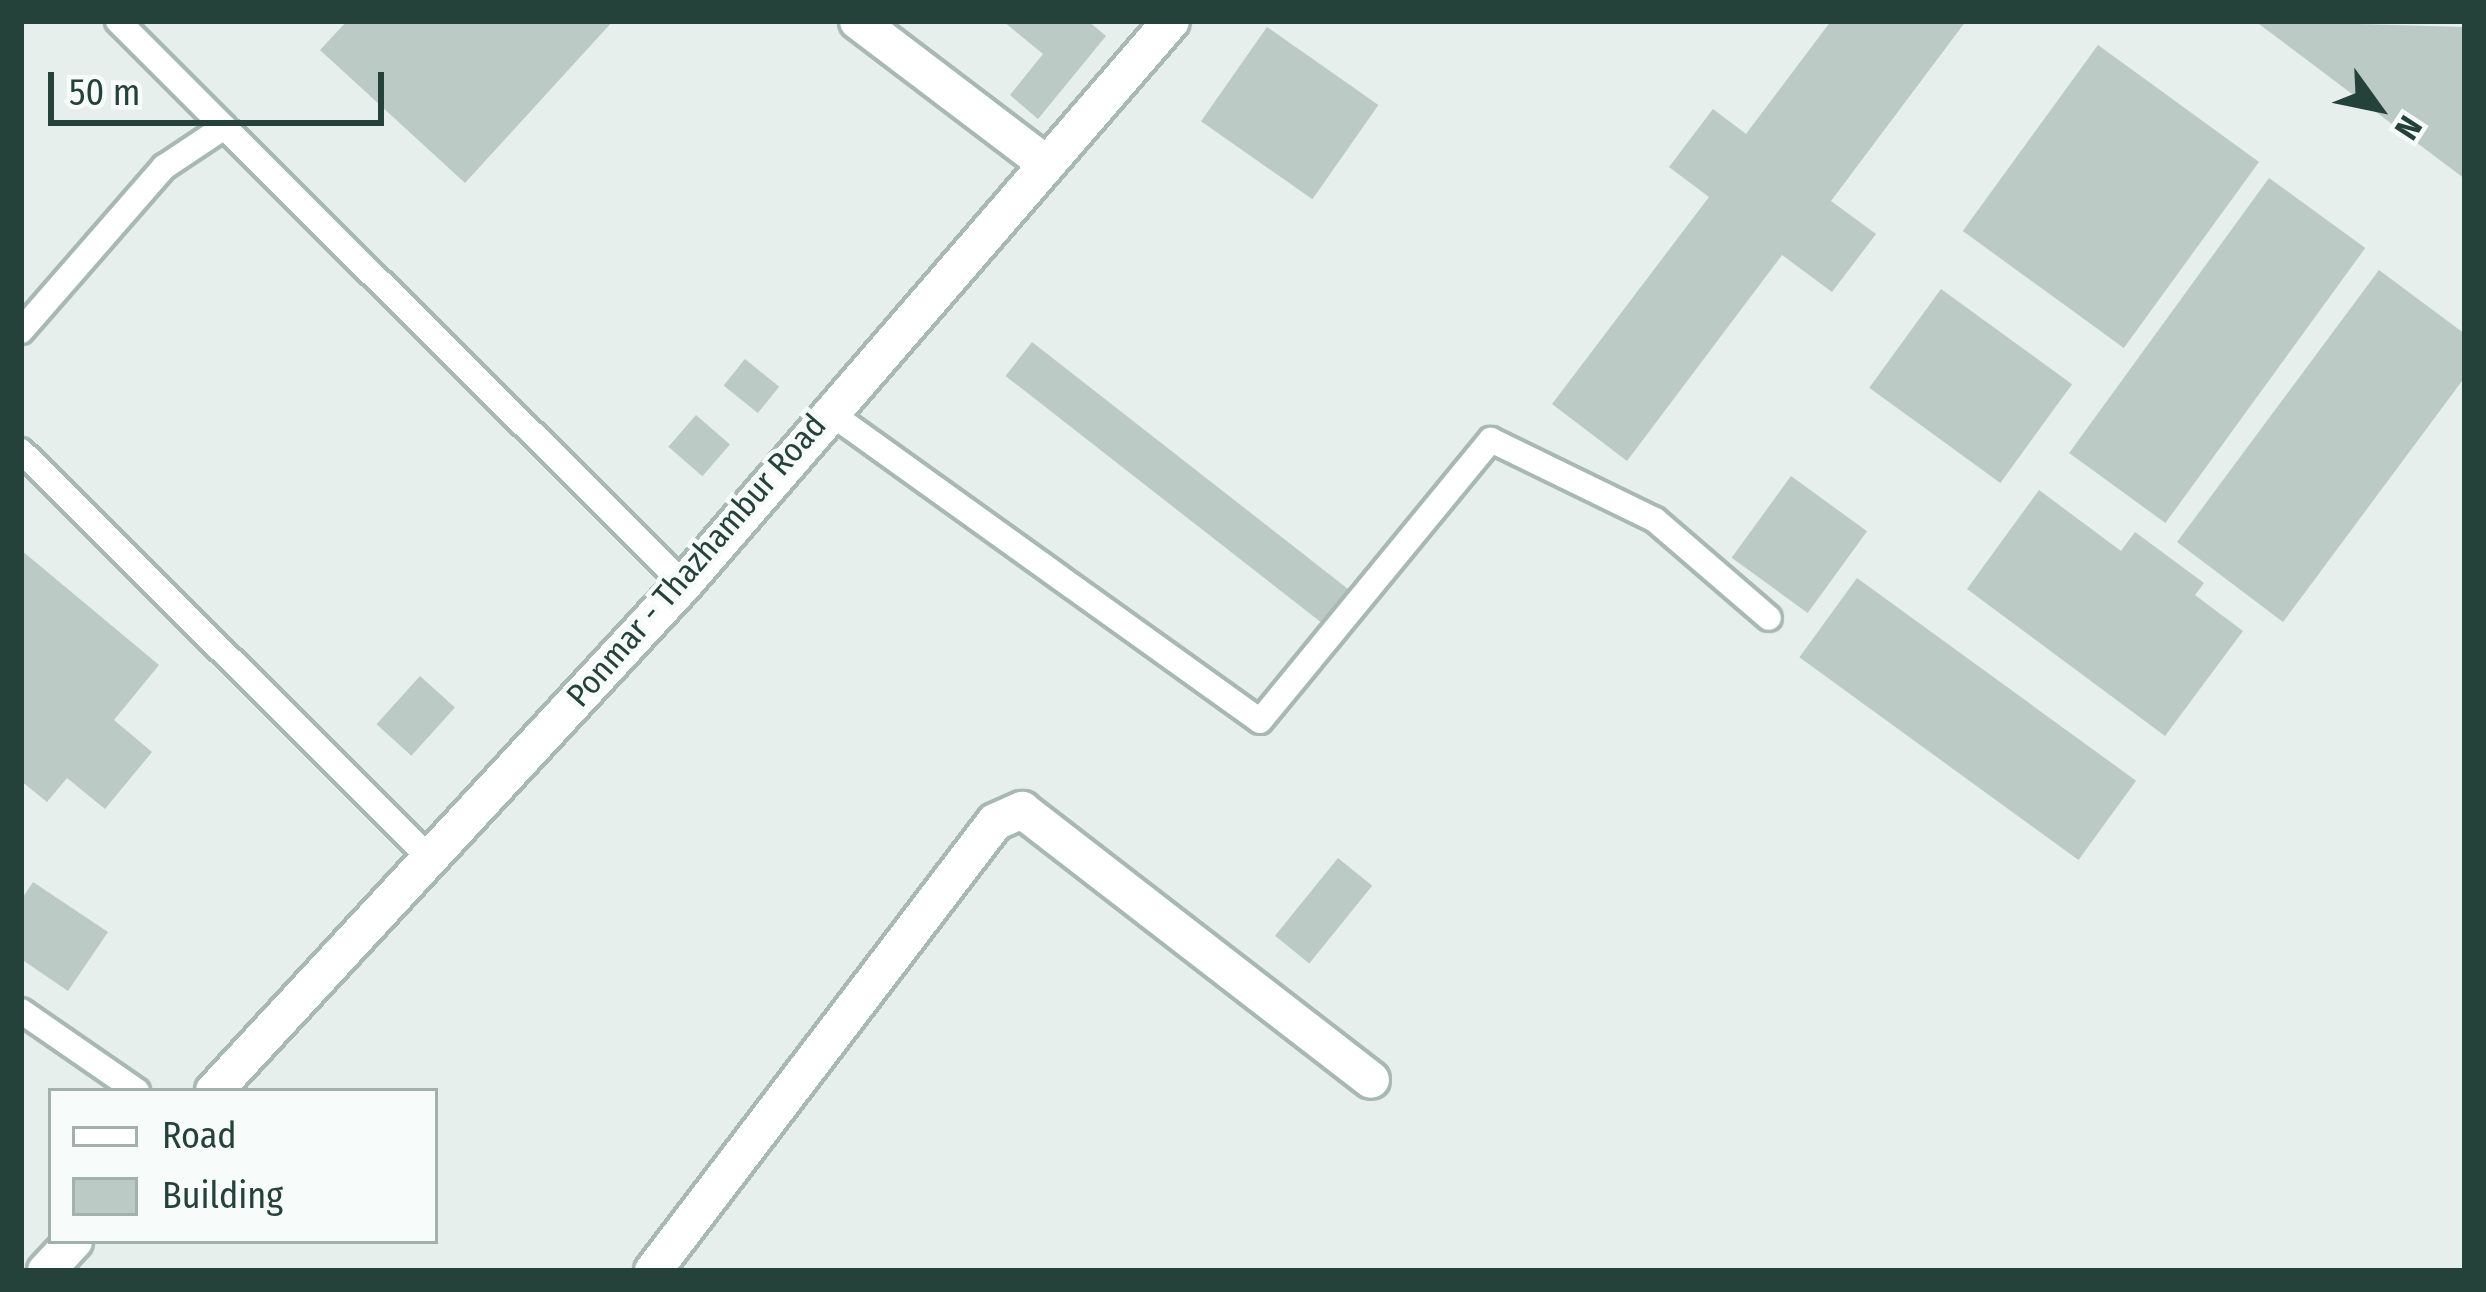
<!DOCTYPE html>
<html>
<head>
<meta charset="utf-8">
<style>
  body { margin:0 }
  #map { position:relative; width:2486px; height:1292px; overflow:hidden; background:#e6efeb; font-family:"Fira Sans Condensed",sans-serif }
  div>[style] { position:absolute }
  .building>* { inset:0; background:#bbcac4; transform-origin:0 0 }
  .roads { filter:drop-shadow(3px 0 #a8b8b2) drop-shadow(-3px 0 #a8b8b2) drop-shadow(0 3px #a8b8b2) drop-shadow(0 -3px #a8b8b2) }
  .service>* { height:24px; margin:-12px; padding:0 12px; transform-origin:12px; border-radius:12px; background:#fff }
  .minor>* { height:36px; margin:-18px; padding:0 18px; transform-origin:18px; border-radius:18px; background:#fff }
  .tertiary>* { height:36px; margin:-18px; padding:0 18px; transform-origin:18px; border-radius:18px; background:#fff }
  span { translate:-50% -50%; white-space:nowrap; text-align:center; line-height:1.15; -webkit-text-stroke:9px #f7fbf9; paint-order:stroke }
  .street-label { font-size:33px; color:#24423a }
  .frame { position:absolute; inset:0; border:24px solid #24423a; pointer-events:none }
  .legend { position:absolute; left:48px; top:1088px; width:390px; height:156px; box-sizing:border-box; background:#f7fbf9; border:3px solid #a3b1ad; margin:0; padding:15px 21px; list-style:none; font-size:36px; color:#24423a }
  .legend li { display:flex; align-items:center; gap:24px; height:60px }
  .legend b { width:60px; border:3px solid #a3b1ad }
  .north { position:absolute; left:2318px; top:48px; width:120px; height:120px; -webkit-text-stroke:9px #f7fbf9; paint-order:stroke; rotate:123deg; font-size:33px; font-weight:700; line-height:48px; text-align:center; color:#24423a }
  .north::after { content:''; display:block; margin:auto; width:42px; height:54px; background:#24423a; clip-path:polygon(50% 0,100% 100%,50% 72%,0 100%) }
  .scale { position:absolute; left:48px; top:72px; width:336px; height:54px; box-sizing:border-box; border:6px solid #24423a; border-top:0; padding-left:15px; font-size:36px; line-height:42px; white-space:nowrap; color:#24423a; -webkit-text-stroke:9px #f7fbf9; paint-order:stroke }
</style>
</head>
<body>
<div id="map">
  <div class="building">
    <i style="clip-path:polygon(347px 21px,613px 21px,465px 183px,320px 50px)"></i>
    <i style="clip-path:polygon(1003px 21px,1088px 21px,1106px 36px,1038px 119px,1010px 95px,1043px 54px)"></i>
    <i style="clip-path:polygon(1831px 21px,1966px 21px,1831px 201px,1876px 234px,1832px 292px,1782px 255px,1627px 461px,1552px 404px,1709px 197px,1669px 167px,1713px 109px,1746px 134px)"></i>
    <i style="clip-path:polygon(2255px 21px,2465px 27px,2465px 179px)"></i>
    <i style="left:1267px;top:27px;width:136px;height:115px;rotate:35deg"></i>
    <i style="left:2098px;top:45px;width:199px;height:230px;rotate:36deg"></i>
    <i style="left:2269px;top:178px;width:119px;height:340px;rotate:36deg"></i>
    <i style="clip-path:polygon(2379px 270px,2465px 334px,2465px 377px,2283px 622px,2177px 542px)"></i>
    <i style="left:1941px;top:289px;width:162px;height:122px;rotate:36deg"></i>
    <i style="left:1032px;top:342px;width:408px;height:43px;rotate:38deg"></i>
    <i style="left:745px;top:359px;width:44px;height:34px;rotate:39deg"></i>
    <i style="left:696px;top:415px;width:45px;height:42px;rotate:41deg"></i>
    <i style="left:1791px;top:476px;width:94px;height:101px;rotate:36deg"></i>
    <i style="clip-path:polygon(2039px 490px,2121px 551px,2135px 532px,2204px 583px,2195px 595px,2243px 631px,2165px 736px,1967px 589px)"></i>
    <i style="clip-path:polygon(21px 550px,159px 665px,114px 720px,152px 752px,105px 809px,67px 778px,47px 802px,21px 781px)"></i>
    <i style="left:1857px;top:578px;width:345px;height:98px;rotate:36deg"></i>
    <i style="left:420px;top:676px;width:47px;height:65px;rotate:42deg"></i>
    <i style="left:1338px;top:858px;width:44px;height:100px;rotate:39deg"></i>
    <i style="clip-path:polygon(33px 882px,108px 932px,68px 991px,21px 959px,21px 900px)"></i>
  </div>
  <div class="roads">
    <div class="service">
      <i style="left:118px;top:21px;width:150px;rotate:45deg"></i>
      <i style="left:21px;top:331px;width:218px;rotate:-48.9deg"></i>
      <i style="left:164px;top:167px;width:72px;rotate:-33.7deg"></i>
      <i style="left:224px;top:127px;width:648px;rotate:44.81deg"></i>
      <i style="left:829px;top:412px;width:530px;rotate:35.64deg"></i>
      <i style="left:1260px;top:721px;width:364px;rotate:-50.6deg"></i>
      <i style="left:1491px;top:440px;width:182px;rotate:26deg"></i>
      <i style="left:1655px;top:520px;width:150px;rotate:40.7deg"></i>
      <i style="left:21px;top:451px;width:576px;rotate:44.86deg"></i>
      <i style="left:21px;top:1011px;width:141px;rotate:34.6deg"></i>
    </div>
    <div class="minor">
      <i style="left:858px;top:21px;width:235px;rotate:37.2deg"></i>
      <i style="left:653px;top:1271px;width:564px;rotate:-52.7deg"></i>
      <i style="left:995px;top:822px;width:30px;rotate:-24deg"></i>
      <i style="left:1022px;top:810px;width:441px;rotate:37.7deg"></i>
    </div>
    <div class="tertiary">
      <i style="left:214px;top:1091px;width:691px;rotate:-47.17deg"></i>
      <i style="left:684px;top:584px;width:744px;rotate:-49.14deg"></i>
      <i style="left:46px;top:1271px;width:41px;rotate:-47deg"></i>
    </div>
  </div>
  <div class="street-label">
    <span style="left:697px;top:561px;rotate:-49deg">Ponmar - Thazhambur Road</span>
  </div>
  <div class="frame"></div>
  <ul class="legend">
  <li><b style="height:15px;background:#fff"></b>Road</li>
  <li><b style="height:33px;background:#bbcac4"></b>Building</li>
  </ul>
  <div class="north">N</div>
  <div class="scale">50 m</div>
</div>
</body>
</html>
